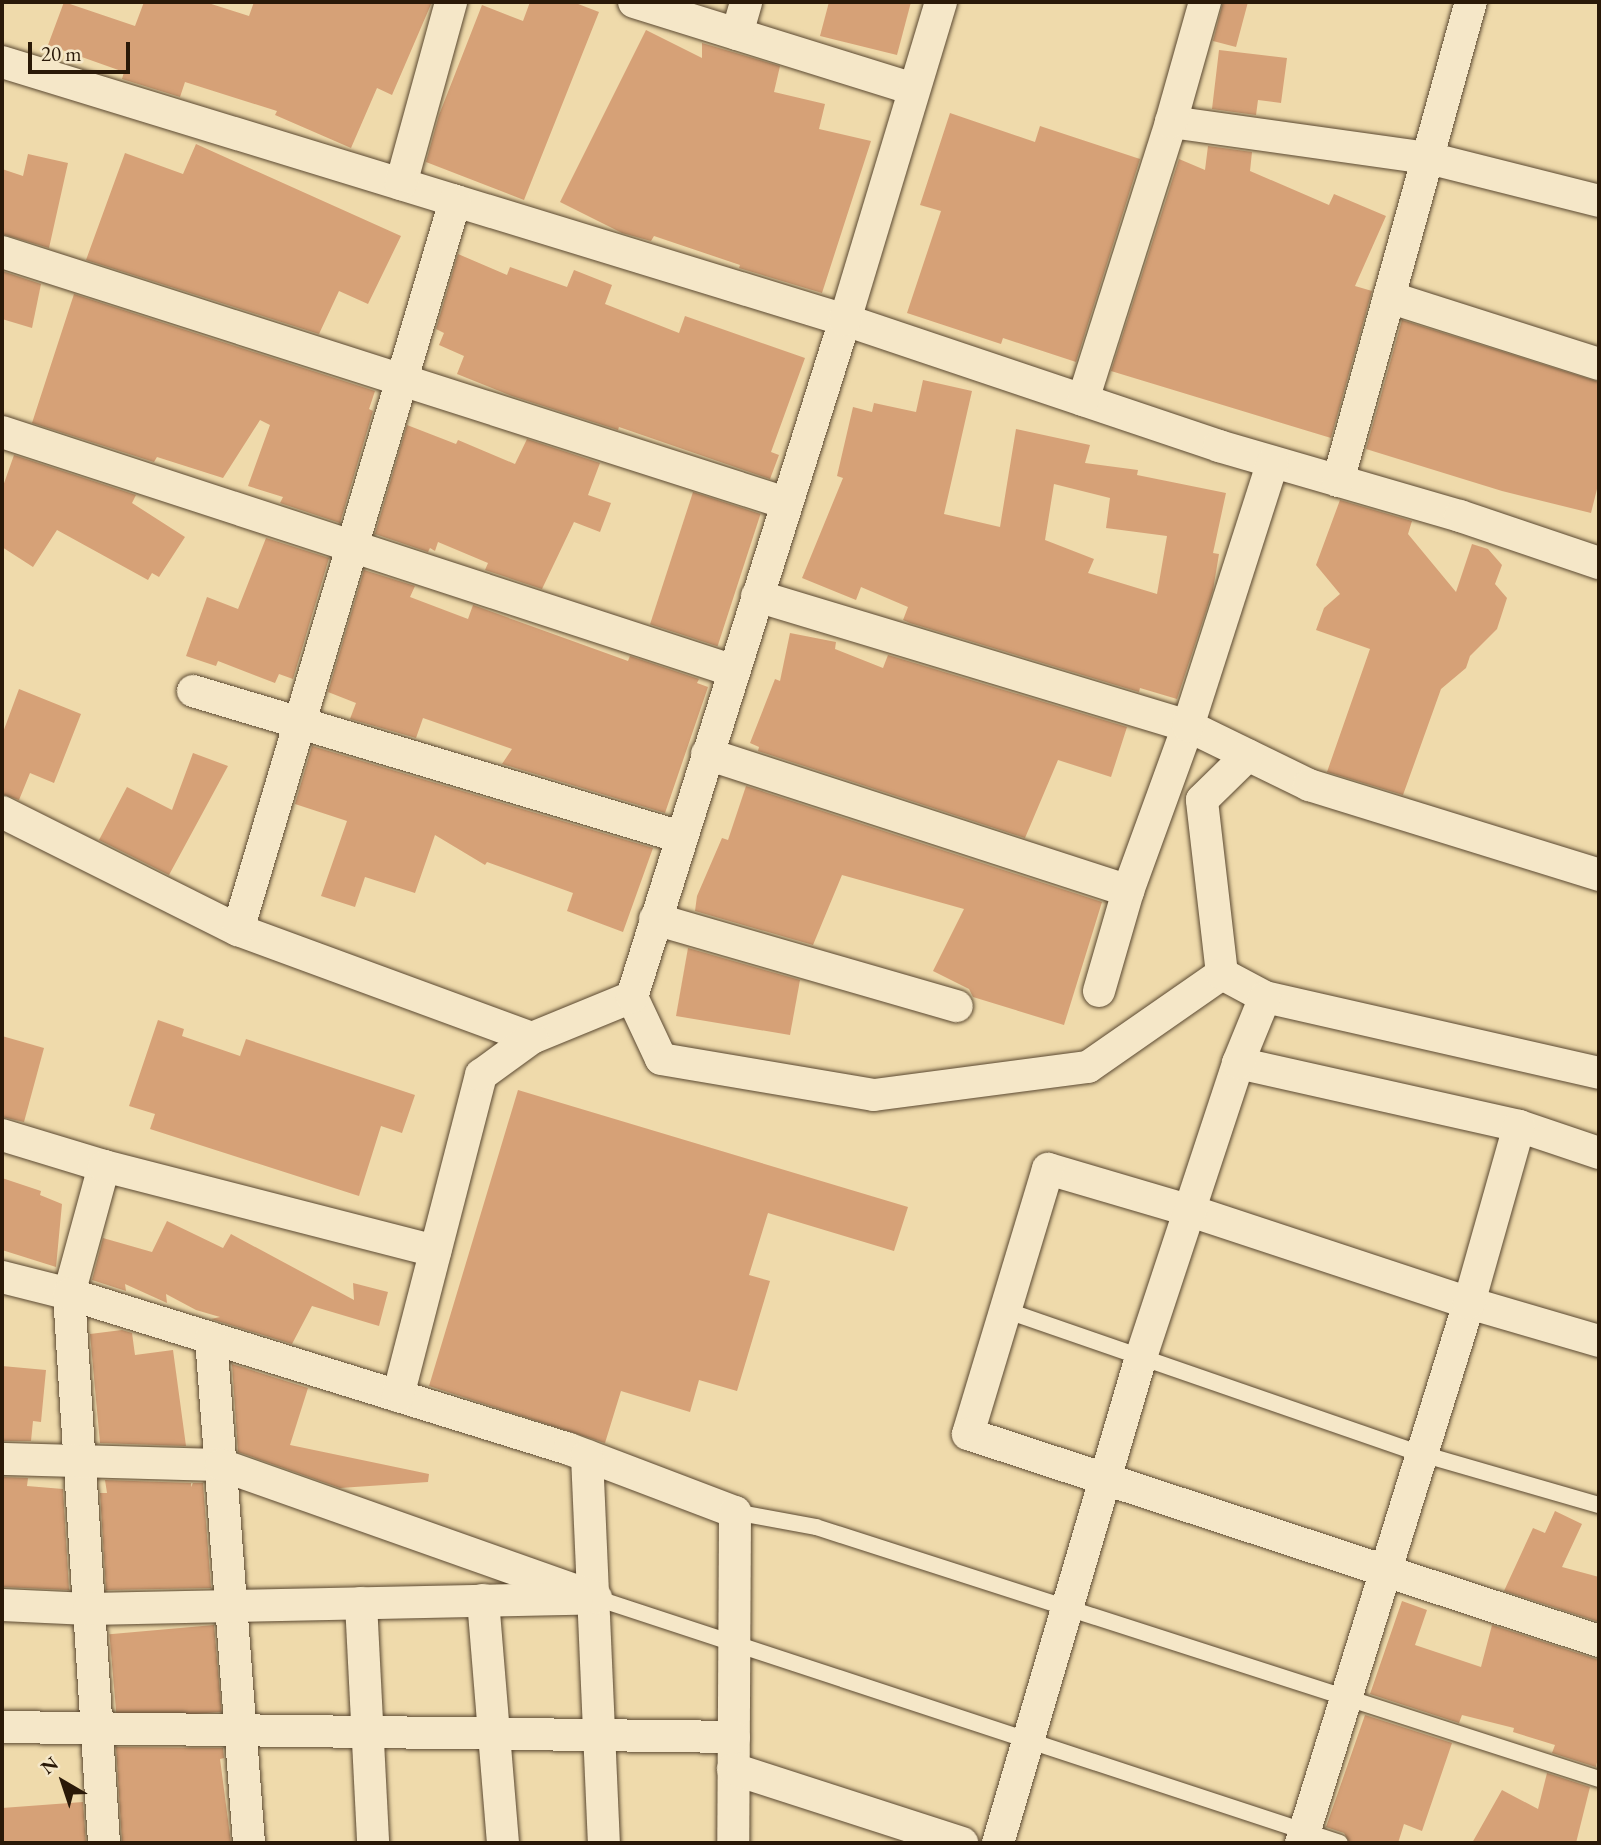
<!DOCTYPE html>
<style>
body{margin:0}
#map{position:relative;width:1601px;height:1845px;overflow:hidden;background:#efdaab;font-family:"EB Garamond",serif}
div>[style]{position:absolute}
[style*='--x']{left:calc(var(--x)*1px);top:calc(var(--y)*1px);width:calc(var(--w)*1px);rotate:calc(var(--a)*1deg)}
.building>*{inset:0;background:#d6a177;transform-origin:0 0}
.roads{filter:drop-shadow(0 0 2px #5b4931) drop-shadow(0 0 2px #5b4931)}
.service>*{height:16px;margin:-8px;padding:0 8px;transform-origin:8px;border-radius:8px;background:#f5e7c8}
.minor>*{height:32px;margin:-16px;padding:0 16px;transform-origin:16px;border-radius:16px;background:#f5e7c8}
span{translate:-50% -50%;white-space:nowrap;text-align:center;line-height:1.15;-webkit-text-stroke:6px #f5e7c8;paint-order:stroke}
.frame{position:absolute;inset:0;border:4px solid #2a1908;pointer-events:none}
.north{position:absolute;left:28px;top:1747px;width:70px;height:70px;-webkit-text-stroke:5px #f5e7c8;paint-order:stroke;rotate:321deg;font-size:19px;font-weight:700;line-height:28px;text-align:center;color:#2a1908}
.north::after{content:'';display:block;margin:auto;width:24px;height:32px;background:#2a1908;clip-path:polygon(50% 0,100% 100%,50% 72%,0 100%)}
.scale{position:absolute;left:28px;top:42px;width:102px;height:32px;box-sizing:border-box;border:4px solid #2a1908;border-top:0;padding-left:9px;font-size:21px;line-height:24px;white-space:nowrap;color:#2a1908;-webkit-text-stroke:5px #f5e7c8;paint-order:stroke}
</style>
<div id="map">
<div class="building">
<i style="clip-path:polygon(64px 2px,135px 26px,144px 2px,205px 2px,249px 16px,254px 2px,432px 2px,392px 95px,377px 88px,351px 148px,275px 115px,277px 111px,185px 82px,180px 97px,122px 79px,124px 72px,48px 45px)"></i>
<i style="clip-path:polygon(530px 2px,573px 2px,599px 12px,524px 200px,426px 162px,439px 115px,482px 5px,523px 21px)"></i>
<i style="clip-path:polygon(829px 2px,911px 2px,897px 55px,820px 36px)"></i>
<i style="clip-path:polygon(1223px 2px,1248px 2px,1236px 47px,1213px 41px)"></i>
<i style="clip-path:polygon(646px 30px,702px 58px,702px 43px,780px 66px,774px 92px,825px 104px,819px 129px,871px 141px,822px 293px,739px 268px,740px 265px,654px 236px,651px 241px,622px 233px,560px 202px)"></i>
<i style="clip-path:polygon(1219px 50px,1287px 58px,1281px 103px,1258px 100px,1256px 115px,1212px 109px)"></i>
<i style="clip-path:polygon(950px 113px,1035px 142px,1040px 126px,1140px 159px,1076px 362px,1003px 338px,1001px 344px,907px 313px,941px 211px,920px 205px)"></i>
<i style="clip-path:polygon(196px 144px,401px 236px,368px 304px,339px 291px,319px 334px,86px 260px,125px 153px,183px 174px)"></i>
<i style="clip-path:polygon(1208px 146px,1252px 152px,1250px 171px,1329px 205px,1334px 194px,1386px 216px,1355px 286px,1372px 291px,1331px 438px,1111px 371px,1179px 159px,1205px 170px)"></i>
<i style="clip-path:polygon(28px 154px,68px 163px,49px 248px,2px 234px,2px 169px,23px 176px)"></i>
<i style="clip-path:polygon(458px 254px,507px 275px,510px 267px,567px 287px,574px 270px,612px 285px,605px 304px,679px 333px,685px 316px,805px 358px,771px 452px,779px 455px,770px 479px,619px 427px,618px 430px,512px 396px,457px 374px,464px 356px,439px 345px,444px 333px,436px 329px)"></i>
<i style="clip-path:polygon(2px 271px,41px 284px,32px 328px,2px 319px)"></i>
<i style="clip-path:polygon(74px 294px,375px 391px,369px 409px,373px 411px,340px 523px,280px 503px,283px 497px,248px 486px,270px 425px,260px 420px,223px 478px,157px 457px,154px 462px,32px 423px)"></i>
<i style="clip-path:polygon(1402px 320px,1599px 382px,1599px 481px,1591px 513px,1502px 491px,1366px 449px)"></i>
<i style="clip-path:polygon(evenodd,923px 380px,972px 391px,944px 514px,1000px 527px,1016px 429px,1090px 445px,1085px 463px,1138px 470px,1137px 475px,1226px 493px,1213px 553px,1219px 554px,1213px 590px,1177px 699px,1140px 688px,1139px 692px,910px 623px,903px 620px,908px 607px,861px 587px,856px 600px,802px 578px,843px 478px,837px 476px,853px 407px,872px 412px,874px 403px,916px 412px,923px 380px,1054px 484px,1110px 498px,1106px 528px,1167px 536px,1157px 594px,1088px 573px,1094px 559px,1045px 540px,1054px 484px)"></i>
<i style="clip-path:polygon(407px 425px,456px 444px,458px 440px,515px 464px,527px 439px,600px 463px,588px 495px,611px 503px,600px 532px,574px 522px,542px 589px,485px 570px,488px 563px,438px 542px,435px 551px,430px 548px,428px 552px,375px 534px)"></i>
<i style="clip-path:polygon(14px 455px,136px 495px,132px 503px,185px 537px,159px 577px,152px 573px,148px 580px,57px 530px,33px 567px,2px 547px,2px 489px)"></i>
<i style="left:693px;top:492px;width:71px;height:139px;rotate:18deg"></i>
<i style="clip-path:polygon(1340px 500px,1412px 521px,1408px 534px,1456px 592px,1472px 544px,1488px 549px,1502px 565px,1495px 584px,1507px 598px,1497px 629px,1470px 656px,1466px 668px,1441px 689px,1403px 795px,1327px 772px,1370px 649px,1316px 630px,1324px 608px,1340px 594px,1316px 565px)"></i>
<i style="clip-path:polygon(266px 538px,329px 558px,293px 679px,279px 674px,275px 683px,218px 661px,216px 666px,186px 656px,207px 597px,238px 609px)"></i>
<i style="clip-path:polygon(364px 570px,415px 586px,410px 597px,468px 619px,473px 605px,628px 661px,630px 656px,699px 679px,697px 683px,708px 687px,665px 813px,502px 764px,512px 749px,423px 718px,416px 738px,350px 719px,356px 703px,328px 692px)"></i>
<i style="clip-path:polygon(790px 633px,836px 642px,835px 649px,883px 668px,888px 655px,1127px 727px,1111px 777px,1058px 760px,1025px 838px,758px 751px,759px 747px,750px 743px,775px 679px,780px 681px)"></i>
<i style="clip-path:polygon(19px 689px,81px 714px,54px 783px,30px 773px,19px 800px,2px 794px,2px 735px)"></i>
<i style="clip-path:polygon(312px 746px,653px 848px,623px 932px,567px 911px,573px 893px,487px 862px,485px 865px,435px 835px,415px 893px,365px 877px,355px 907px,321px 896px,347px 821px,295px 804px)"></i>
<i style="clip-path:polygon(193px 753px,228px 766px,169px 875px,99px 840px,127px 787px,172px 810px)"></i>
<i style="clip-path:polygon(746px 786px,1102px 902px,1064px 1025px,973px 997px,969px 989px,933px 971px,964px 909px,842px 875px,813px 945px,695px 911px,697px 896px,722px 838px,728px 840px)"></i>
<i style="clip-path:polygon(688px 948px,800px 980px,790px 1035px,676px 1016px)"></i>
<i style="clip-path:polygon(158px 1020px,184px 1029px,182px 1036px,240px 1056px,246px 1039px,415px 1095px,402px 1133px,381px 1126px,359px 1196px,150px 1129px,155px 1114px,129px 1106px)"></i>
<i style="clip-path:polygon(2px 1036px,44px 1048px,24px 1122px,2px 1117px)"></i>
<i style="clip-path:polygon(518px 1090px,908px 1207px,894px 1251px,768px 1213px,749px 1275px,770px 1281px,737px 1391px,699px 1380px,690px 1412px,621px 1391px,605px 1443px,429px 1386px)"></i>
<i style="clip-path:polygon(2px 1178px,41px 1191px,40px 1195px,62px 1204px,56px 1267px,2px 1250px)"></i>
<i style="clip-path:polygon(167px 1221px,223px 1248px,231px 1234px,354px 1300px,353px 1283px,388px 1292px,379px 1326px,312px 1306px,292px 1344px,211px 1319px,220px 1317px,196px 1310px,166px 1294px,167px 1303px,125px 1284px,126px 1291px,92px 1280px,103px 1238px,152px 1252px)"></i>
<i style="clip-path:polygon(122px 1330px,132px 1333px,135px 1355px,173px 1350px,186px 1446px,100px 1443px,90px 1334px)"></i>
<i style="clip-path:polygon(232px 1364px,308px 1388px,290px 1445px,429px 1474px,428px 1482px,340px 1488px,238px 1452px)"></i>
<i style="clip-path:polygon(2px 1366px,46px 1370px,41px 1422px,33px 1421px,31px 1441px,2px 1441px)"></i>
<i style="clip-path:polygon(2px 1477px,28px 1478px,27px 1486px,63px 1489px,69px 1590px,2px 1587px)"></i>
<i style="clip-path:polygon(105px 1480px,191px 1483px,191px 1487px,193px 1483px,203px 1483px,211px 1588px,106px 1590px,100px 1493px,107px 1493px)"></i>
<i style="clip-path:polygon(1555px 1511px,1582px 1524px,1562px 1567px,1599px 1577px,1599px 1622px,1504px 1591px,1533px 1528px,1545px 1533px)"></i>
<i style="clip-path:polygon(1402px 1601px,1427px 1610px,1415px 1645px,1481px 1667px,1492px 1625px,1599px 1660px,1599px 1753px,1596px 1767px,1552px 1753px,1555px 1745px,1513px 1732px,1514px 1728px,1462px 1715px,1459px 1723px,1370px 1694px)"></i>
<i style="left:214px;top:1625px;width:87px;height:105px;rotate:85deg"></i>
<i style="clip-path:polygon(1365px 1715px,1452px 1743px,1422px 1831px,1404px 1824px,1398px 1843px,1350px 1843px,1344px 1833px,1326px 1827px)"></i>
<i style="clip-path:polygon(116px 1747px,223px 1748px,224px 1758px,220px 1759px,231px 1843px,122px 1843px)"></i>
<i style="clip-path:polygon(1547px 1773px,1590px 1787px,1576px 1843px,1472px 1843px,1502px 1790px,1538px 1809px)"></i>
<i style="clip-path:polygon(83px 1802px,86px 1843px,2px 1843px,2px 1808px)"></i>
</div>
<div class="roads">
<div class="service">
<i style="--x:1005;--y:1310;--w:441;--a:19.1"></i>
<i style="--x:1422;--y:1454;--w:184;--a:16.1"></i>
<i style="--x:735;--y:1512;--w:82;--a:10.5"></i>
<i style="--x:816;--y:1527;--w:823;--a:17.84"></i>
<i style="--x:596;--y:1598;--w:783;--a:18.23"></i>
</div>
<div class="minor">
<i style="--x:634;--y:2;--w:293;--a:17.3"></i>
<i style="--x:737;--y:34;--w:33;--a:-74"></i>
<i style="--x:2;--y:62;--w:882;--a:17.02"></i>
<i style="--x:845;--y:320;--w:395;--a:18.6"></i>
<i style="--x:1219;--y:446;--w:251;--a:16.2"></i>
<i style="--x:1460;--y:516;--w:147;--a:18.7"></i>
<i style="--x:1171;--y:122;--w:260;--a:8"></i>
<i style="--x:1428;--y:158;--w:176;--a:14.1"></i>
<i style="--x:401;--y:184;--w:189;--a:-74.6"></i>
<i style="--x:2;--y:252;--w:823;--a:17.75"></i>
<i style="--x:1389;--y:297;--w:220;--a:17.7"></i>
<i style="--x:1083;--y:400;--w:292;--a:-72.4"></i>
<i style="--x:1171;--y:122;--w:125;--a:-74.2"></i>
<i style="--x:2;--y:432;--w:770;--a:18.08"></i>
<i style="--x:1338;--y:481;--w:497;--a:-74.5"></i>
<i style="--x:757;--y:596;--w:450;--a:16.8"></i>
<i style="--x:1188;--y:726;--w:135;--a:26"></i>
<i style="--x:1309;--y:785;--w:304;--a:17.2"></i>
<i style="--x:193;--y:691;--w:509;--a:16.66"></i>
<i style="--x:707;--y:754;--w:443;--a:18"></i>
<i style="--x:2;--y:812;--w:264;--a:26.6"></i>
<i style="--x:238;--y:930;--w:313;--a:20.2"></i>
<i style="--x:532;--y:1038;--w:108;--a:-22.3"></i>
<i style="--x:632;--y:997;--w:68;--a:64.9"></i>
<i style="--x:661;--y:1059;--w:216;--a:9.6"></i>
<i style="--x:874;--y:1095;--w:216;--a:-7.5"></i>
<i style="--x:1088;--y:1067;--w:163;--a:-34.8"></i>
<i style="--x:1222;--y:974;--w:175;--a:-96.6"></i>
<i style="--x:1202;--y:800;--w:64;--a:-44.4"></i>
<i style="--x:655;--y:919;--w:314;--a:16.1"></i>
<i style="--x:238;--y:930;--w:761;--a:-73.42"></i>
<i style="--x:1222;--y:974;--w:49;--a:28.1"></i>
<i style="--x:1265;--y:997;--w:343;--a:12.8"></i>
<i style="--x:1099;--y:991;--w:104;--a:-73.8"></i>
<i style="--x:1128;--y:891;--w:176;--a:-70"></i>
<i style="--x:1188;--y:726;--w:277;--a:-72.2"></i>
<i style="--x:632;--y:997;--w:710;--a:-72.54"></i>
<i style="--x:845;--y:320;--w:332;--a:-73.2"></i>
<i style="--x:1238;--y:1063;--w:288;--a:12.6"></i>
<i style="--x:1519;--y:1126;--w:84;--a:18.6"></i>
<i style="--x:2;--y:1135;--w:107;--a:16.9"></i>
<i style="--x:104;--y:1166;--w:133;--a:105.3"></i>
<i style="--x:69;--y:1294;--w:550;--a:86.35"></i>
<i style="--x:104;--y:1166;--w:342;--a:14.4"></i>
<i style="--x:2;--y:1277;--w:69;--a:14.2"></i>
<i style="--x:69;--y:1294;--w:523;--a:17.22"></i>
<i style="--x:569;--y:1449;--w:178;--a:20.8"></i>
<i style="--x:735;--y:1512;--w:331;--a:90.3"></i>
<i style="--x:211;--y:1338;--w:506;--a:85.7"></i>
<i style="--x:1599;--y:1341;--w:135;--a:-163.7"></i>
<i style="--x:1469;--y:1303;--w:293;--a:-161.7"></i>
<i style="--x:1191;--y:1211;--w:149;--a:-163.6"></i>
<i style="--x:1048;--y:1169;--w:277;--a:106.8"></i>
<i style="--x:968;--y:1434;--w:664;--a:18.16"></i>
<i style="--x:398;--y:1396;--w:332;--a:-75.5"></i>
<i style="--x:481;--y:1075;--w:63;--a:-36"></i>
<i style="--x:587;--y:1456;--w:387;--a:87.5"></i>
<i style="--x:2;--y:1459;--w:219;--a:1.6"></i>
<i style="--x:221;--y:1465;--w:398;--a:19.5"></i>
<i style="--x:483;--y:1600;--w:244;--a:85.3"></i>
<i style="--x:361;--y:1603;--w:240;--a:87.1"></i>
<i style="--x:2;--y:1605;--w:87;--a:2.6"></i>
<i style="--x:89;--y:1609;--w:488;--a:-1.2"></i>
<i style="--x:2;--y:1727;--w:732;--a:0.78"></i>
<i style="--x:733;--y:1769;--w:241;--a:17.9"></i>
<i style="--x:998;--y:1843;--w:507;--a:-73.6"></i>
<i style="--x:1141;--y:1357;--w:310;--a:-71.7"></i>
<i style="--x:1238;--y:1063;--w:71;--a:-67.8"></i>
<i style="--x:1301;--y:1843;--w:566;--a:-72.72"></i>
<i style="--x:1469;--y:1303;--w:184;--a:-74.2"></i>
</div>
</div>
<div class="frame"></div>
<div class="north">N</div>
<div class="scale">20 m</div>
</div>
